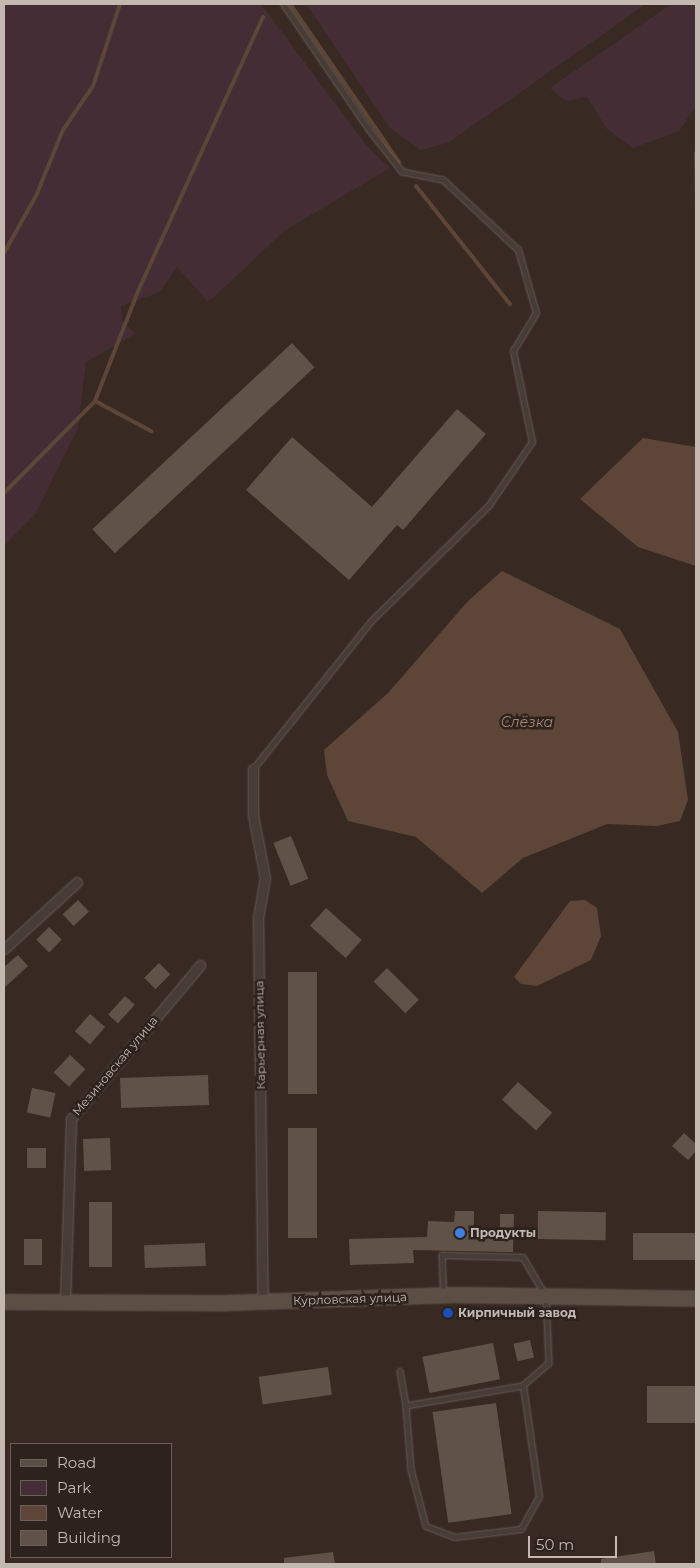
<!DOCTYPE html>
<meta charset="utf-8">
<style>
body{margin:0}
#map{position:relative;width:700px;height:1568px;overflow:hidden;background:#382a23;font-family:Montserrat,sans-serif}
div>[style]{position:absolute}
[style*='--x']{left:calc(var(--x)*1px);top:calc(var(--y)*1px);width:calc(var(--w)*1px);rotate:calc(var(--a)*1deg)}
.green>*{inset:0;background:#442d34}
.water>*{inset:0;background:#5d4537}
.stream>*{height:4px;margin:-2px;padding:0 2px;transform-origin:2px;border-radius:2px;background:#5d4537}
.building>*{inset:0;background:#615249;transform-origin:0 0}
.roads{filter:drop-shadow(0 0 1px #665b54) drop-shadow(0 0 1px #665b54)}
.lane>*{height:4.5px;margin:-2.25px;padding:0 2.25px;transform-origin:2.25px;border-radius:2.25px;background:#483d36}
.street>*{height:9px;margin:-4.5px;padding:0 4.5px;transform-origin:4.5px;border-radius:4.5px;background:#483d36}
.secondary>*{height:14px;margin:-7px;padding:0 7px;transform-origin:7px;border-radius:7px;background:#5b4e44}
.dots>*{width:14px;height:14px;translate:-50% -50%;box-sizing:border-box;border:2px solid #2d221c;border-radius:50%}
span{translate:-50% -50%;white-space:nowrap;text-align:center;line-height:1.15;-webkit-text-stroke:5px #2d221c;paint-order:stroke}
.street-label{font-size:12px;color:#c4b9b1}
.poi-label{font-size:12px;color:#c4b9b1;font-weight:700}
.left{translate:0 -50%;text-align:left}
.water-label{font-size:14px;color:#a68573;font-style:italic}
.frame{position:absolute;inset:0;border:5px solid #c4b9b1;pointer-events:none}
.legend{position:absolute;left:10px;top:1443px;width:162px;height:115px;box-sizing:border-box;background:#2d221c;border:1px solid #695e58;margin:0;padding:6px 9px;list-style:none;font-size:15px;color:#c4b9b1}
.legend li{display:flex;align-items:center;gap:10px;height:25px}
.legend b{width:25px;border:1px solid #695e58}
.scale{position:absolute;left:528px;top:1536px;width:89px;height:22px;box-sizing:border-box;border:2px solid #c4b9b1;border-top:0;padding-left:6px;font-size:15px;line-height:18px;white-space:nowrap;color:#c4b9b1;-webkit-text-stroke:4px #2d221c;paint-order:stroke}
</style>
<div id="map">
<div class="green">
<i style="clip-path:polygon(4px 4px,261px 4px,366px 145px,390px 168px,284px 231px,213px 298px,207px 301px,177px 267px,160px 292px,121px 306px,122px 321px,135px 334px,86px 362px,78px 428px,36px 513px,4px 546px)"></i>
<i style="clip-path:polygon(306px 4px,646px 4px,448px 143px,420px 150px,390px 128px)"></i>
<i style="clip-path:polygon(671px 4px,696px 4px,696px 106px,679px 131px,633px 148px,607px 129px,587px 97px,566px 101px,550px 88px)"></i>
</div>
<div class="water">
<i style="clip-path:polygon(696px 151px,696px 258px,694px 152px)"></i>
<i style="clip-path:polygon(643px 438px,696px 447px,696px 566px,638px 547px,580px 499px)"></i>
<i style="clip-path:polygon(502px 571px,620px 629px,678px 732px,688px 800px,680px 821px,657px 826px,607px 824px,523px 858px,482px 893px,416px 837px,348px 821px,327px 775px,324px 750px,388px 693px,468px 601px)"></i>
<i style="clip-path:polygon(585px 900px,597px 908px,601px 936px,591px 960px,537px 986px,521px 984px,514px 977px,570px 901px)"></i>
</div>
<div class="stream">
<i style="--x:290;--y:4;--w:192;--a:55.4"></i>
<i style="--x:416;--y:186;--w:151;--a:51.5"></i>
<i style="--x:4;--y:253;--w:65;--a:-60.7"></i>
<i style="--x:36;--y:196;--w:71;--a:-67.8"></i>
<i style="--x:63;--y:130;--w:53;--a:-55.7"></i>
<i style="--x:93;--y:86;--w:86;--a:-71.8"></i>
<i style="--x:95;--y:401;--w:64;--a:28.2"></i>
<i style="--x:4;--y:493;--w:129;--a:-45.3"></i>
<i style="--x:95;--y:401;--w:120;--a:-68.6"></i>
<i style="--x:139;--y:289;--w:299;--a:-65.5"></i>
</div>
<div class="building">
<i style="left:292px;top:343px;width:33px;height:273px;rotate:47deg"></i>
<i style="clip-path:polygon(457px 409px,486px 434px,403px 530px,397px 525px,349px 580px,246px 490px,292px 437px,372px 507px)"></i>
<i style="left:291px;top:836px;width:46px;height:19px;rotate:68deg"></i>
<i style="left:78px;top:900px;width:16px;height:21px;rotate:47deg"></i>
<i style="left:326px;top:908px;width:48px;height:24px;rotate:42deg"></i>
<i style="left:49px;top:927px;width:18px;height:18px;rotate:45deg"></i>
<i style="clip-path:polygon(18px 955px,28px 966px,4px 988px,4px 967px)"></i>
<i style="left:159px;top:963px;width:16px;height:21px;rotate:45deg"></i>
<i style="left:387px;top:968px;width:45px;height:19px;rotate:45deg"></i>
<i style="left:288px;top:972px;width:29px;height:122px"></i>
<i style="left:125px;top:996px;width:13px;height:25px;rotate:42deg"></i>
<i style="left:90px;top:1014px;width:20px;height:23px;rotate:41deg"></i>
<i style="left:70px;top:1055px;width:21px;height:24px;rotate:43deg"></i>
<i style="left:208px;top:1075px;width:30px;height:88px;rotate:88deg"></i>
<i style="left:518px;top:1082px;width:46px;height:24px;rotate:42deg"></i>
<i style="left:32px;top:1088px;width:24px;height:25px;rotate:12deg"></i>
<i style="left:288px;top:1128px;width:29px;height:110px"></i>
<i style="clip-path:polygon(684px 1133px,696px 1144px,696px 1151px,688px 1160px,672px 1146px)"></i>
<i style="left:110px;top:1138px;width:32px;height:27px;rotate:88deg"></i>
<i style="left:27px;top:1148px;width:19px;height:20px"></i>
<i style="left:89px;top:1202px;width:23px;height:65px"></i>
<i style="clip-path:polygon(455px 1211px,474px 1211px,474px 1230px,500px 1231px,500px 1214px,514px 1214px,513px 1252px,413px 1250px,414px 1263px,350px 1265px,349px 1239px,427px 1237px,428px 1221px,454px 1222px)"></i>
<i style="left:538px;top:1211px;width:68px;height:28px;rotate:1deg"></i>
<i style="left:696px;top:1233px;width:27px;height:63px;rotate:90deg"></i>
<i style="left:24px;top:1239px;width:18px;height:26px"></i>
<i style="left:205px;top:1243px;width:23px;height:61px;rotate:88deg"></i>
<i style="left:530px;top:1340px;width:18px;height:17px;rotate:77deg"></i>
<i style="left:493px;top:1343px;width:37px;height:72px;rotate:79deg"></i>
<i style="left:328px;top:1367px;width:28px;height:70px;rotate:82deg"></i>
<i style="left:696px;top:1386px;width:37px;height:49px;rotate:90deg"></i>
<i style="left:496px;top:1403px;width:112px;height:64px;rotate:82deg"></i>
<i style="clip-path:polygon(654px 1551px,656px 1564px,601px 1564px,601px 1559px)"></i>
<i style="clip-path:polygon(333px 1552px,335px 1564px,284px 1564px,284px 1558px)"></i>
</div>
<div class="roads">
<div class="lane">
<i style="--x:253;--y:769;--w:189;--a:-51.4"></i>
<i style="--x:371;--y:621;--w:165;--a:-44.5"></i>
<i style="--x:489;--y:505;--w:76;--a:-55.7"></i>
<i style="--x:532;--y:442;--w:93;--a:-101.8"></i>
<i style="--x:513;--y:351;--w:44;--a:-58.8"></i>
<i style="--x:536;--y:313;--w:66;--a:-105.9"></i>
<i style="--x:518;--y:250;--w:103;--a:-137"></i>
<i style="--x:443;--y:180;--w:42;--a:-169"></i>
<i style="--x:402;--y:172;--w:53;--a:-128.2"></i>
<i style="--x:369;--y:130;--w:153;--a:-124.3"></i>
<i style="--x:443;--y:1293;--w:38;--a:-92"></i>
<i style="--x:442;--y:1255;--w:81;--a:1.4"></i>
<i style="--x:523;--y:1257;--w:45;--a:59.5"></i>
<i style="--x:546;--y:1296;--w:67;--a:87.4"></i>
<i style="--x:549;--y:1363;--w:35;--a:139"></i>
<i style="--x:523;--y:1386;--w:119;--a:170.3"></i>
<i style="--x:406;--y:1406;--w:63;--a:85.5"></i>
<i style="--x:411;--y:1469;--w:59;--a:75.3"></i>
<i style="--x:426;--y:1526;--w:30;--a:21"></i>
<i style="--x:454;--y:1537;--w:67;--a:-6.8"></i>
<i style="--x:521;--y:1529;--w:37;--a:-61"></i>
<i style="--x:539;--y:1497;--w:112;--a:-98.2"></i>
<i style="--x:400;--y:1371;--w:36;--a:80"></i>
</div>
<div class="street">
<i style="--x:253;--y:769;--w:46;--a:90"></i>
<i style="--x:253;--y:815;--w:64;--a:79.2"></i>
<i style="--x:265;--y:878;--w:39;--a:100"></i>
<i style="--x:258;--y:916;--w:386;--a:89.3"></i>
<i style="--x:4;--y:949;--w:99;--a:-42.5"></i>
<i style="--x:65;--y:1301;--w:182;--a:-88.1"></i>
<i style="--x:71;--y:1119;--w:201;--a:-50"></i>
</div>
<div class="secondary">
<i style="--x:4;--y:1302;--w:224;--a:0.3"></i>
<i style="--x:228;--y:1303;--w:226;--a:-2"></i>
<i style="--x:454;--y:1295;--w:242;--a:0.9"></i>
</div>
</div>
<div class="dots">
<i style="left:460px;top:1233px;background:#3f7fe0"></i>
<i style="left:448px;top:1313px;background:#1a4fb4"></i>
</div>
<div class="street-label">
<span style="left:260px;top:1035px;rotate:-91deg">Карьерная улица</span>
<span style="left:115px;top:1066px;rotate:-50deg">Мезиновская улица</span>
<span style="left:350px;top:1299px;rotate:-2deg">Курловская улица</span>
</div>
<div class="poi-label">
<span class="left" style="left:470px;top:1233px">Продукты</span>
<span class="left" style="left:458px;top:1313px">Кирпичный завод</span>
</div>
<div class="water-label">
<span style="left:527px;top:722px">Слёзка</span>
</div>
<div class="frame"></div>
<ul class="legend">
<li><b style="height:6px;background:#5b4e44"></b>Road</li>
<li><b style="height:14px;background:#442d34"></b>Park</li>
<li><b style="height:14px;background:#5d4537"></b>Water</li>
<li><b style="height:14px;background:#615249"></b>Building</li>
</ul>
<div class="scale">50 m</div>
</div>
